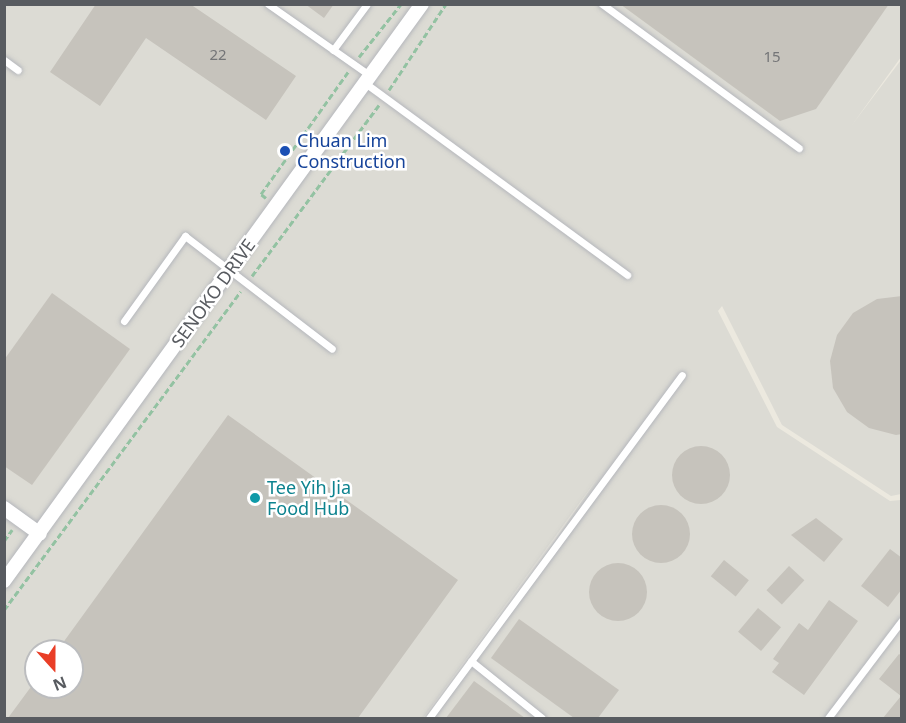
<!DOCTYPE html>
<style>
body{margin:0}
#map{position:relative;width:906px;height:723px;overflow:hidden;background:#ece9df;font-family:"Noto Sans",sans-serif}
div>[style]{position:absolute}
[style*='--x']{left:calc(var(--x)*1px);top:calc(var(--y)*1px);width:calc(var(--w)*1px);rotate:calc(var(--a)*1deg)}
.industrial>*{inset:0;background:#dcdbd4}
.building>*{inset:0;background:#c6c3bc;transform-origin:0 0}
.round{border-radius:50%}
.path>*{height:3px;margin-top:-1.5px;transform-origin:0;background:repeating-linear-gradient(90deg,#93c2a2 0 6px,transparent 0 9px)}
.roads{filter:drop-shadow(0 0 2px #b5b7bc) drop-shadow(0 0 2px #b5b7bc)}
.service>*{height:7px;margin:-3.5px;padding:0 3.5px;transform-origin:3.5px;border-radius:3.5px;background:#fff}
.minor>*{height:14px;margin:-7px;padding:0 7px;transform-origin:7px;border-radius:7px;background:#fff}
.dots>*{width:16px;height:16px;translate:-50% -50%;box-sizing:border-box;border:3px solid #fff;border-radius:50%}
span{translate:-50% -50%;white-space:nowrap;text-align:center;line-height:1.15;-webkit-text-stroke:5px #fff;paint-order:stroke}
.number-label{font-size:15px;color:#747577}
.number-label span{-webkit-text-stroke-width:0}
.transit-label{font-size:18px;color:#164399}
.left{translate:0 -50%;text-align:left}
.street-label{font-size:18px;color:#585b60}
.culture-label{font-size:18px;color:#0d838f}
.frame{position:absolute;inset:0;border:6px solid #585b60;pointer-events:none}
.north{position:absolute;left:24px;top:639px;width:60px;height:60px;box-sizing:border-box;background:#fff;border:2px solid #bcbdbf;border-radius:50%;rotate:159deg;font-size:16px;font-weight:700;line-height:24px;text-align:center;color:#585b60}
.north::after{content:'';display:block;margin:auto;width:21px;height:27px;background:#e93e27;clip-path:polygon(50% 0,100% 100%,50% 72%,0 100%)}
</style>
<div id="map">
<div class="industrial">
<i style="clip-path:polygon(evenodd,4px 5px,901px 5px,901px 57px,852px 125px,901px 60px,901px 494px,891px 496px,782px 425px,722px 306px,718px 311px,777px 427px,890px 501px,901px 500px,901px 718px,433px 718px,597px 479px,423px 718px,5px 718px,4px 5px,36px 651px,72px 651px,72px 687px,36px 687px,36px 651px)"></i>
</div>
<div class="building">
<i style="clip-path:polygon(96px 4px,190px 4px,296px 76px,266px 120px,146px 38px,100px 106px,50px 72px)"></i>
<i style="clip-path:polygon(305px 4px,334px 4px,324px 18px)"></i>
<i style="clip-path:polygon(620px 4px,889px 4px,816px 109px,780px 121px)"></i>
<i style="clip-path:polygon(52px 293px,130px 349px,32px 485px,4px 466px,4px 360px)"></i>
<i style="clip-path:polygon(902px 296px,902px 434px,896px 435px,869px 428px,847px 412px,833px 388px,830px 361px,837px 335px,853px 313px,877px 299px)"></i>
<i style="clip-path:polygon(228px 415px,458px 580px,358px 718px,8px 718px,36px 680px,36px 687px,72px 687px,72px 651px,57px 651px)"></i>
<i class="round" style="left:672px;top:446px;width:58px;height:58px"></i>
<i class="round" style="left:632px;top:505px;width:58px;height:58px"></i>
<i style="clip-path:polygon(816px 518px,843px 539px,824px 562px,791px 535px)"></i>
<i style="clip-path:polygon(890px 549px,902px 558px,902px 589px,888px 607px,861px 586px)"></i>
<i style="left:724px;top:560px;width:32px;height:21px;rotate:39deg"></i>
<i class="round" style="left:589px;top:563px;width:58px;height:58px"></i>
<i style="left:789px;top:566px;width:21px;height:33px;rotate:43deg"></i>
<i style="clip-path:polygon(829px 600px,858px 621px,804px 695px,772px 672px,779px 663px,773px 659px,799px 623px,808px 630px)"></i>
<i style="left:758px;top:608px;width:30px;height:31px;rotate:40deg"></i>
<i style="clip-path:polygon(519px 619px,619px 690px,598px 718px,574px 718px,491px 658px)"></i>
<i style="clip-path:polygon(899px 654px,902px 656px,902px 718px,883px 718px,901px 696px,879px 679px)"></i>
<i style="clip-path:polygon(474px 681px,525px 718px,446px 718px)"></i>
</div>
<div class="path">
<i style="--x:359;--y:57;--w:68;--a:-51.6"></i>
<i style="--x:389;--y:90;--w:103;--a:-56.5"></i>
<i style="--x:266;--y:198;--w:6;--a:-141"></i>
<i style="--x:261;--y:194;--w:150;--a:-54.5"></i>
<i style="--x:252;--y:276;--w:213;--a:-53.4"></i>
<i style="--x:4;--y:541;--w:14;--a:-54"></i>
<i style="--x:4;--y:610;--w:397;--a:-53.4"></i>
</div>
<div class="roads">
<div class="service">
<i style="--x:268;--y:4;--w:126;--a:35"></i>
<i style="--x:602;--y:4;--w:244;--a:36.2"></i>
<i style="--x:333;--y:50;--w:57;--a:-53.5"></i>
<i style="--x:4;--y:60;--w:17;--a:36"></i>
<i style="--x:365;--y:83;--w:325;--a:36.2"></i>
<i style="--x:124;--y:321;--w:105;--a:-54.3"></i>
<i style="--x:185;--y:236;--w:185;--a:37.5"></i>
<i style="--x:471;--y:661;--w:91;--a:38.8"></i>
<i style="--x:429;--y:718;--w:426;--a:-53.6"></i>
<i style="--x:828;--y:718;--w:123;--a:-52.9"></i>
</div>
<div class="minor">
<i style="--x:4;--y:508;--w:44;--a:35.8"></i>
<i style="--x:4;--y:581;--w:712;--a:-54.08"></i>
</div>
</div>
<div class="dots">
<i style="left:285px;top:151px;background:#1a4fb4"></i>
<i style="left:255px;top:498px;background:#0f9aa8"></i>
</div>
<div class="number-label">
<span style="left:218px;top:55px">22</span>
<span style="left:772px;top:57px">15</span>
</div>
<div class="transit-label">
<span class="left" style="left:297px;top:151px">Chuan Lim<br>Construction</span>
</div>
<div class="street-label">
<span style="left:213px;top:293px;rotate:-54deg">SENOKO DRIVE</span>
</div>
<div class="culture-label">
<span class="left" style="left:267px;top:498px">Tee Yih Jia<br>Food Hub</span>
</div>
<div class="frame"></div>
<div class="north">N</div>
</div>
